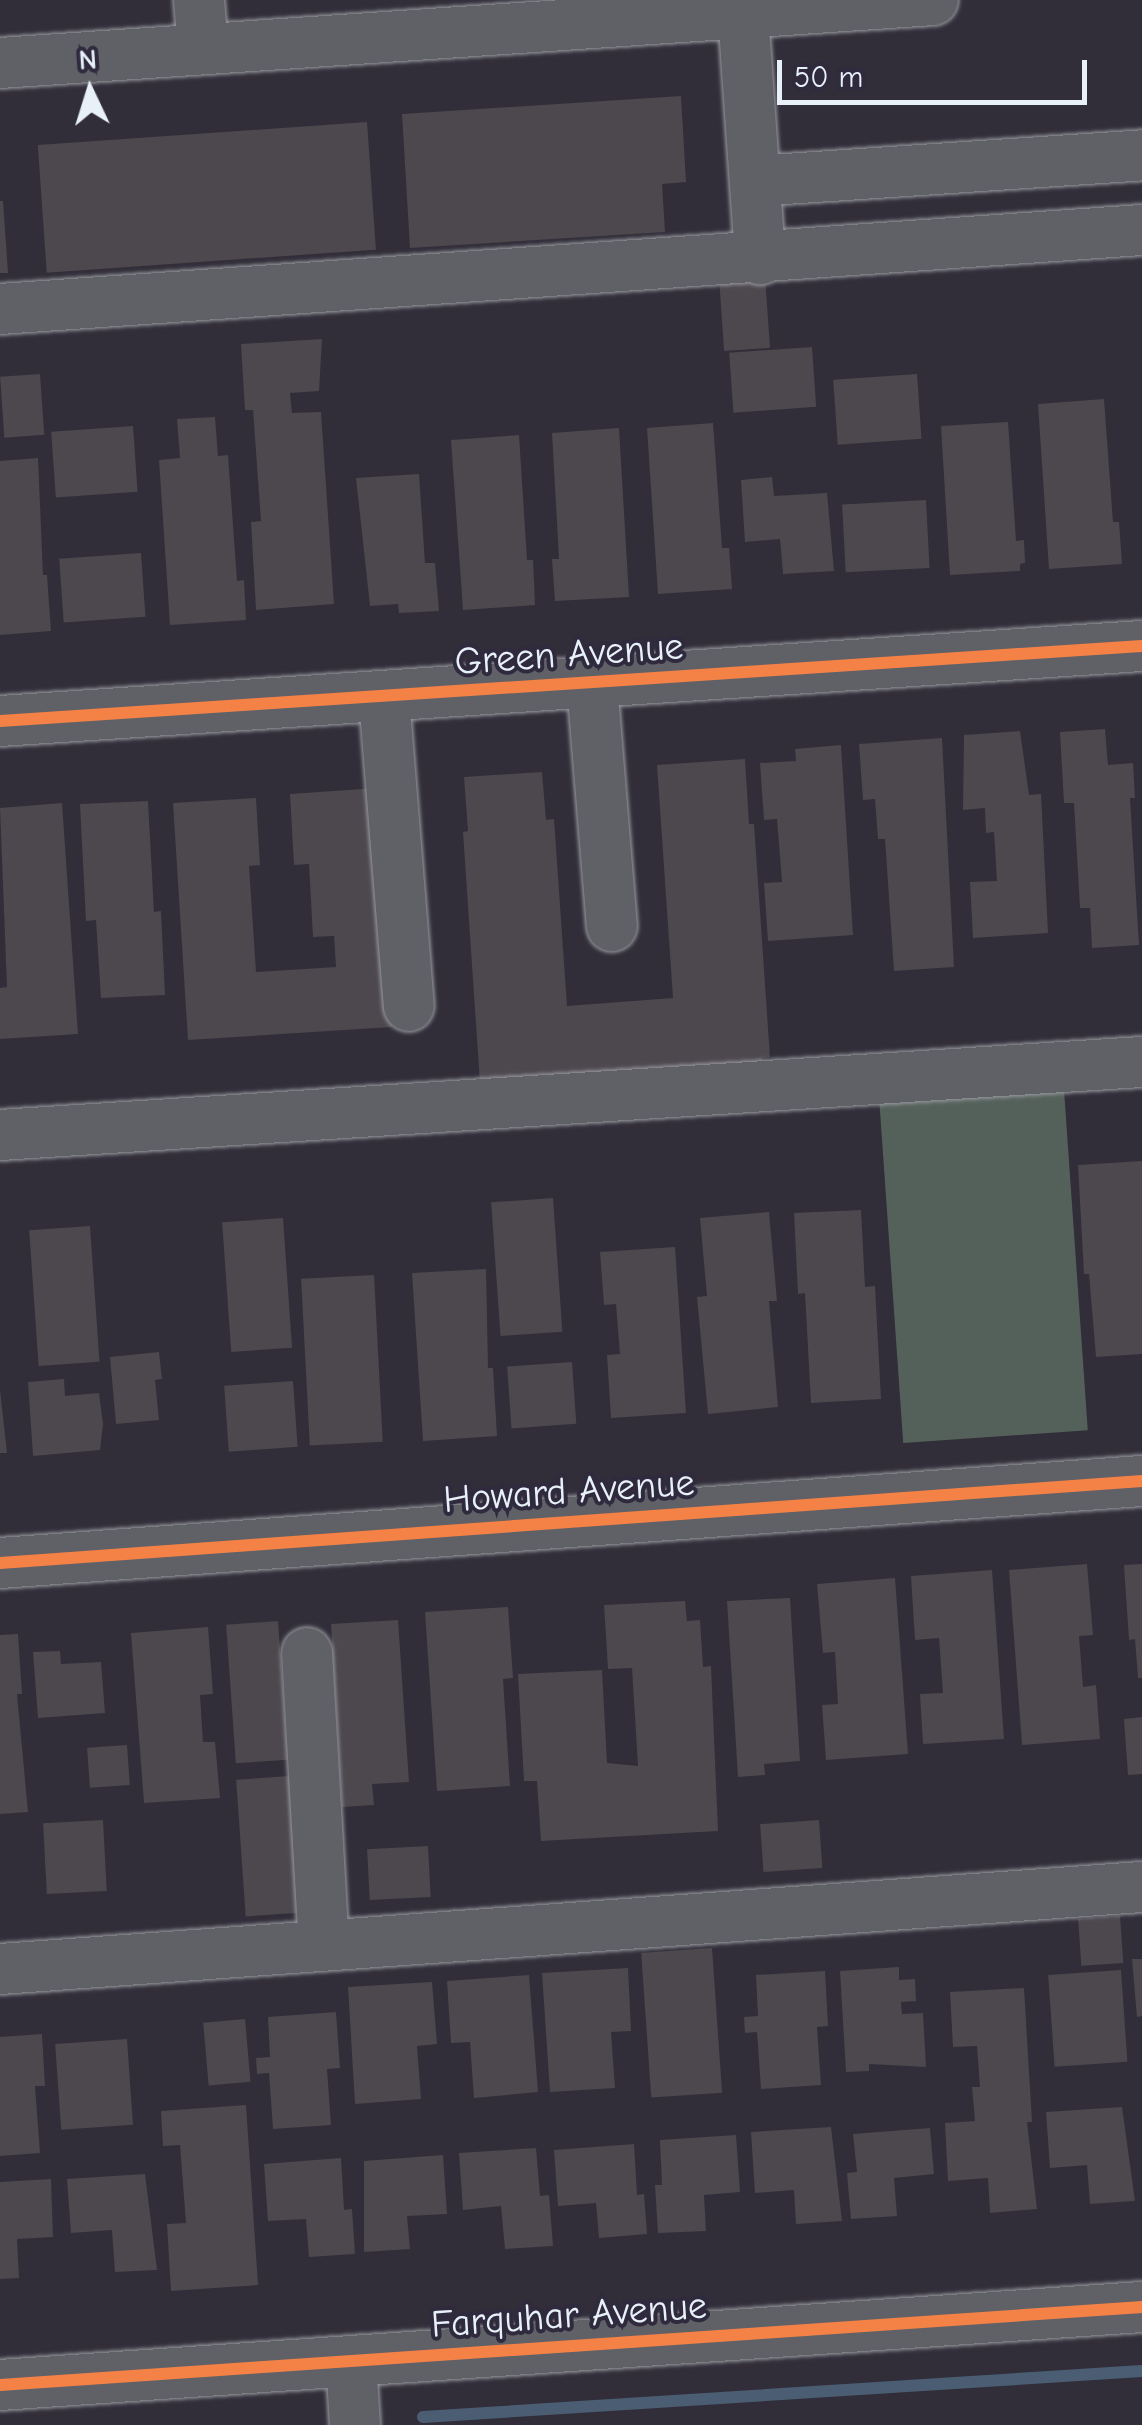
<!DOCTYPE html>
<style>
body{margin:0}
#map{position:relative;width:1142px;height:2425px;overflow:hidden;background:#312e39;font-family:"Comic Neue",sans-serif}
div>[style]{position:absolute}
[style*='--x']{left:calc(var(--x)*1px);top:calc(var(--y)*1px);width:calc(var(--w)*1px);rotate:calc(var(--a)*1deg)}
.green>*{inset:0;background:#54615a;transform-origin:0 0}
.stream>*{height:12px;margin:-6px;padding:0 6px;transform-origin:6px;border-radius:6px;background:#4a5d72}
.building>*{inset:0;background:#4d474e;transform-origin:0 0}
.roads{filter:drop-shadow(0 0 2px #98999f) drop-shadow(0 0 2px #98999f)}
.minor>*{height:50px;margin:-25px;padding:0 25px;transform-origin:25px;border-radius:25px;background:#606067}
.cycleway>*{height:12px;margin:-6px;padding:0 6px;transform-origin:6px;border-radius:6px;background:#f48246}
span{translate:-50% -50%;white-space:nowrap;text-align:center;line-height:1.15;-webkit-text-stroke:8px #2f2a3d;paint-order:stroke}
.street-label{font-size:38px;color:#e8f1f8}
.north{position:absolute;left:40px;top:40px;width:100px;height:100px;-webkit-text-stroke:8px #2f2a3d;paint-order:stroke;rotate:356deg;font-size:28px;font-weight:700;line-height:40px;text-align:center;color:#e8f1f8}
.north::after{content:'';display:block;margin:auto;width:35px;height:45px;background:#e8f1f8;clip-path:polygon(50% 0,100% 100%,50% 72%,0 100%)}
.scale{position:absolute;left:777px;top:60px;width:310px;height:45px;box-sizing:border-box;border:5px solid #e8f1f8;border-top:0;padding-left:12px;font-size:30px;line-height:35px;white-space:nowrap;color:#e8f1f8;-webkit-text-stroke:8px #2f2a3d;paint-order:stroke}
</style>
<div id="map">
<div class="green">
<i style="left:1064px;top:1090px;width:341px;height:185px;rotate:86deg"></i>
</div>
<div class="stream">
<i style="--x:423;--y:2417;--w:720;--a:-3.66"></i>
</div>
<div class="building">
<i style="clip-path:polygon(681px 96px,686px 182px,662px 184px,665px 232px,410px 248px,402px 114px)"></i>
<i style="left:367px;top:122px;width:128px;height:330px;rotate:86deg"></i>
<i style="clip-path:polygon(0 201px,3px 201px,8px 273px,0 273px)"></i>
<i style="left:765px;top:276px;width:72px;height:46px;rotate:86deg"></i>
<i style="clip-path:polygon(322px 339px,319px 391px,290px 393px,292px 413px,321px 412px,334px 604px,256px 610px,251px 522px,261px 521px,253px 410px,245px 410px,241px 344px)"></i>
<i style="left:812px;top:347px;width:60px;height:83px;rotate:86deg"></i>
<i style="left:40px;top:374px;width:61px;height:40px;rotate:86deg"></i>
<i style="left:917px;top:374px;width:65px;height:84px;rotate:86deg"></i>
<i style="clip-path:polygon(1104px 399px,1113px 522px,1119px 522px,1122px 564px,1049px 569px,1038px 404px)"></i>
<i style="clip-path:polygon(215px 417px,218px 456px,228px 455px,237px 581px,244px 580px,246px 620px,170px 625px,159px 460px,180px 458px,177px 419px)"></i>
<i style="clip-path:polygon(1008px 422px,1016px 541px,1024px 540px,1025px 563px,1020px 564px,1020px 571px,950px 575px,941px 426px)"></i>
<i style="clip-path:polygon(713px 423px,722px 548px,729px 548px,732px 589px,658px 594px,647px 428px)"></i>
<i style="left:133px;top:426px;width:66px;height:82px;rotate:86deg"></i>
<i style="clip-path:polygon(619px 428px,629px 597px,555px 601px,552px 559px,559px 559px,552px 433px)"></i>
<i style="clip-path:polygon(519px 435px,527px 560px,533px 560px,535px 605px,463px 610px,451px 440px)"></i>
<i style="clip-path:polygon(38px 458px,43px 575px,47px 575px,51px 631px,0 635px,0 461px)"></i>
<i style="clip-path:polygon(419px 474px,425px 563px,435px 563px,439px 611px,399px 613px,398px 604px,370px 606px,356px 478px)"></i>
<i style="clip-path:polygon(772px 477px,774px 496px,827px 493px,834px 571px,783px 574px,780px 539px,745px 542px,741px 480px)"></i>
<i style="left:926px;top:500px;width:68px;height:84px;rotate:87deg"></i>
<i style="left:141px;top:553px;width:64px;height:82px;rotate:86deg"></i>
<i style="clip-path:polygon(1105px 729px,1108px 765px,1133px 763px,1135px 798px,1130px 798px,1139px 945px,1092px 948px,1090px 908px,1080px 908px,1074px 803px,1064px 803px,1060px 732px)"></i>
<i style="clip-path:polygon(1020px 731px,1029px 795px,1041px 794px,1048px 933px,973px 938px,970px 882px,997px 881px,994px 832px,986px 833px,985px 808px,963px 810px,964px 735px)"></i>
<i style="clip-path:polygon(942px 738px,954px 967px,894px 971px,885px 839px,878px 839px,875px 799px,863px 800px,859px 744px)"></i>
<i style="clip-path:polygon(841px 745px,853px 935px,768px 941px,764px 883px,782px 882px,777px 819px,764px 820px,760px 763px,796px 761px,795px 749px)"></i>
<i style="clip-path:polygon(745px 759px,749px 824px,754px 824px,770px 1057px,762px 1058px,762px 1063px,480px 1083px,463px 832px,468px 831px,464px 777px,542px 772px,546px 820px,554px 819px,567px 1006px,673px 998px,657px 765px)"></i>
<i style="clip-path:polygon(377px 788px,392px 1027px,188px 1040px,173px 803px,256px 798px,260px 865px,249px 866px,256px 972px,336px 967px,334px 936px,313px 937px,309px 864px,294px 865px,290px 794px)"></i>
<i style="clip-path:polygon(148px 801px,154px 912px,161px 911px,165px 995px,101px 998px,96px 920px,86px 921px,80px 804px)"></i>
<i style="clip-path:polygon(62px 803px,78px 1034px,0 1039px,0 988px,7px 987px,0 808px)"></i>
<i style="clip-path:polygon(1142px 1161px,1142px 1354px,1096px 1357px,1089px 1274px,1084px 1274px,1078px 1165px)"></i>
<i style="left:553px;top:1198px;width:134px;height:62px;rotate:86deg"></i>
<i style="clip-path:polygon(861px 1210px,865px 1287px,875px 1286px,881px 1399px,811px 1403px,805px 1293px,798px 1294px,794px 1213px)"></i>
<i style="clip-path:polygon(769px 1212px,777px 1301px,769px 1301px,778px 1407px,708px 1414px,697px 1297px,707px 1296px,700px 1218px)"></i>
<i style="left:283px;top:1218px;width:130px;height:61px;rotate:86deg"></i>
<i style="left:90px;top:1226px;width:136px;height:61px;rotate:86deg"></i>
<i style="clip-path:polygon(675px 1247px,686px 1413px,611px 1418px,607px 1355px,620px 1354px,616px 1304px,604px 1305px,600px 1252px)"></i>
<i style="clip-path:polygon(486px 1269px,488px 1368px,493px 1368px,497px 1436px,423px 1441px,412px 1273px)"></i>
<i style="left:374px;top:1275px;width:167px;height:73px;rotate:87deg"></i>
<i style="clip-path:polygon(159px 1352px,162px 1379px,155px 1380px,159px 1420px,116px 1424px,110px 1357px)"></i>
<i style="left:572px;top:1362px;width:62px;height:65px;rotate:86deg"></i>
<i style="clip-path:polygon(64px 1379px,65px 1396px,99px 1393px,103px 1424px,100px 1450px,33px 1456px,28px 1382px)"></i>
<i style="left:293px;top:1381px;width:66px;height:69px;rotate:86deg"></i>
<i style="clip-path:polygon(0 1390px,7px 1453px,0 1453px)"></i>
<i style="clip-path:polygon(1087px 1564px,1093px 1635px,1079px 1636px,1083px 1687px,1096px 1685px,1100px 1739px,1022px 1745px,1009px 1570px)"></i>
<i style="clip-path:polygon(1142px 1564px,1142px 1678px,1138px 1678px,1135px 1639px,1129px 1640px,1124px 1565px)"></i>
<i style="clip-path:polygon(992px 1570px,1004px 1739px,923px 1744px,920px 1694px,943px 1693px,939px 1638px,915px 1640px,911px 1576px)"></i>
<i style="clip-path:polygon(895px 1578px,908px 1754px,826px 1760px,822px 1705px,838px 1704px,835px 1652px,823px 1653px,817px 1584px)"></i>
<i style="clip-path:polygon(790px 1598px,800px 1761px,764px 1764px,765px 1775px,738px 1777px,727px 1601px)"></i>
<i style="clip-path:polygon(685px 1601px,687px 1621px,700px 1620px,703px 1667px,711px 1666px,718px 1831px,541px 1841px,537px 1781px,524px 1781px,518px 1674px,602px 1670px,607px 1763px,638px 1766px,632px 1668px,608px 1669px,604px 1605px)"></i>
<i style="clip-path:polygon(508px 1607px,513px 1678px,503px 1679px,510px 1786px,437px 1791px,425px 1612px)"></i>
<i style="clip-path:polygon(398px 1620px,409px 1782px,372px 1784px,374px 1805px,342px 1807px,331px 1624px)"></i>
<i style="left:278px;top:1621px;width:139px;height:52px;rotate:86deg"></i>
<i style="clip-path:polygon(208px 1627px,213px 1694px,200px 1695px,203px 1742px,215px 1742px,220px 1798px,144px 1803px,131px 1633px)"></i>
<i style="clip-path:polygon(18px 1634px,22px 1694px,17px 1694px,28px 1812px,0 1814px,0 1635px)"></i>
<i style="clip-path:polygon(60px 1651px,61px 1664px,101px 1662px,105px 1713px,38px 1718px,33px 1652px)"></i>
<i style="clip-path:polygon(1142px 1717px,1142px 1774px,1128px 1775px,1124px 1719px)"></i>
<i style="left:127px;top:1745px;width:40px;height:40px;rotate:86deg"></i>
<i style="left:290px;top:1776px;width:137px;height:54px;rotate:86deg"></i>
<i style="left:103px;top:1820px;width:71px;height:60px;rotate:87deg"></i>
<i style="left:819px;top:1820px;width:48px;height:59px;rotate:86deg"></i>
<i style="left:428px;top:1846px;width:51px;height:61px;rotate:87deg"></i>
<i style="left:1120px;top:1916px;width:47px;height:42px;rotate:86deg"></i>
<i style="left:712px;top:1948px;width:145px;height:71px;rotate:86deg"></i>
<i style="clip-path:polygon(1132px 1959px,1142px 1959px,1142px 2016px,1137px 2017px)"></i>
<i style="clip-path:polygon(899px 1967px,899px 1980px,915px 1979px,916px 2001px,901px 2002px,902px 2014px,923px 2013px,926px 2067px,869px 2064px,869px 2071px,846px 2072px,840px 1971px)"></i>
<i style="clip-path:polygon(628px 1968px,631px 2031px,611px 2032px,615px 2088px,550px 2092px,542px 1973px)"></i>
<i style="left:1121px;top:1970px;width:92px;height:73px;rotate:86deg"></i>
<i style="clip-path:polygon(825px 1971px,828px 2026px,817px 2027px,821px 2085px,761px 2089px,757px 2032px,745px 2033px,744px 2017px,758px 2016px,756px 1975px)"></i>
<i style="clip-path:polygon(529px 1975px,538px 2092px,474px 2098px,470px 2042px,451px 2043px,447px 1981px)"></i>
<i style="clip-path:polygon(432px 1982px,437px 2044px,417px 2046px,421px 2099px,355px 2104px,348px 1987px)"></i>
<i style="clip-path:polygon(1024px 1988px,1032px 2122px,1027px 2122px,1037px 2209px,990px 2213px,988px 2178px,948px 2181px,945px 2123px,975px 2121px,972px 2087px,980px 2087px,977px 2046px,953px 2047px,950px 1992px)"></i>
<i style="clip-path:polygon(336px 2012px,340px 2068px,327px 2069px,331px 2125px,273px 2129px,269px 2073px,257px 2074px,256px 2058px,270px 2057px,268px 2017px)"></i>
<i style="left:245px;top:2019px;width:63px;height:42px;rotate:85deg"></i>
<i style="clip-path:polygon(42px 2034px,45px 2086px,35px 2086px,40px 2153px,0 2156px,0 2037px)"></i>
<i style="left:127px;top:2039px;width:86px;height:72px;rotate:86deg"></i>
<i style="clip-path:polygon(246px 2105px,258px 2285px,171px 2291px,167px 2224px,186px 2223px,180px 2145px,163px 2146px,161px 2111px)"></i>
<i style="clip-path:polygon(1122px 2107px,1135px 2201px,1090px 2204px,1087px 2165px,1050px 2168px,1046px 2112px)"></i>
<i style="clip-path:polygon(831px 2127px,842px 2221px,796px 2224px,794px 2190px,755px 2193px,751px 2132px)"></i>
<i style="clip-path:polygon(930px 2128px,934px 2174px,894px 2178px,897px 2216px,851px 2219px,847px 2173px,857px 2172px,853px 2134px)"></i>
<i style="clip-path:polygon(736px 2135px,740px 2192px,704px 2195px,706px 2231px,658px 2233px,655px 2185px,662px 2185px,660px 2140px)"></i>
<i style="clip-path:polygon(634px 2144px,637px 2195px,644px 2194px,647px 2234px,599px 2238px,596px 2203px,558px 2206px,554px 2150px)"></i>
<i style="clip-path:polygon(536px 2148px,540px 2196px,549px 2195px,553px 2246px,505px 2249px,501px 2206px,463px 2210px,459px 2153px)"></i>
<i style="clip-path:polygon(443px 2155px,447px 2214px,407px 2216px,410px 2249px,364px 2252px,364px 2161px)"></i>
<i style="clip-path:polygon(341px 2158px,344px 2210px,352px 2209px,355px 2254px,309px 2257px,306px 2219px,268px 2221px,264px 2164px)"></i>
<i style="clip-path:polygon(145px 2174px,157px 2270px,115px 2272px,112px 2230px,71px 2233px,67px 2179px)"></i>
<i style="clip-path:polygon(51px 2179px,53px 2237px,17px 2239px,19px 2278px,0 2279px,0 2182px)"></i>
</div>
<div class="roads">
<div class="minor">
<i style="--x:199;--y:0;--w:49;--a:85.3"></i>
<i style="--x:743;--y:13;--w:247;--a:86"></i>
<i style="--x:0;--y:63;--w:935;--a:-3.86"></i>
<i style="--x:755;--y:181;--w:388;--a:-3.8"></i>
<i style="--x:0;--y:309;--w:1145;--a:-3.96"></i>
<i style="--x:592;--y:684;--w:243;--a:85.3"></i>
<i style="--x:384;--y:697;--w:310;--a:85.4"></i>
<i style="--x:0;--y:721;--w:1144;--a:-3.76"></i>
<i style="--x:0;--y:1135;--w:1144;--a:-3.66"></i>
<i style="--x:0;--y:1563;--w:1145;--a:-4.11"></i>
<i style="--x:307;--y:1653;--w:293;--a:86.7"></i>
<i style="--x:0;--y:1969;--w:1145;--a:-4.11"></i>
<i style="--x:351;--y:2361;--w:64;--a:86.4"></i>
<i style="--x:0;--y:2385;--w:1145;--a:-3.91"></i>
</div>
</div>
<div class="cycleway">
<i style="--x:0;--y:721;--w:1144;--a:-3.76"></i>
<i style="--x:0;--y:1563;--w:1145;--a:-4.11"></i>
<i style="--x:0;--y:2385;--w:1145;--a:-3.91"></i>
</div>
<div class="street-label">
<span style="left:569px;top:655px;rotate:-4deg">Green Avenue</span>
<span style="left:569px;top:1492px;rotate:-4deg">Howard Avenue</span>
<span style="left:569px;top:2316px;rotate:-4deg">Farquhar Avenue</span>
</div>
<div class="north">N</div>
<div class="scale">50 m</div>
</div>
